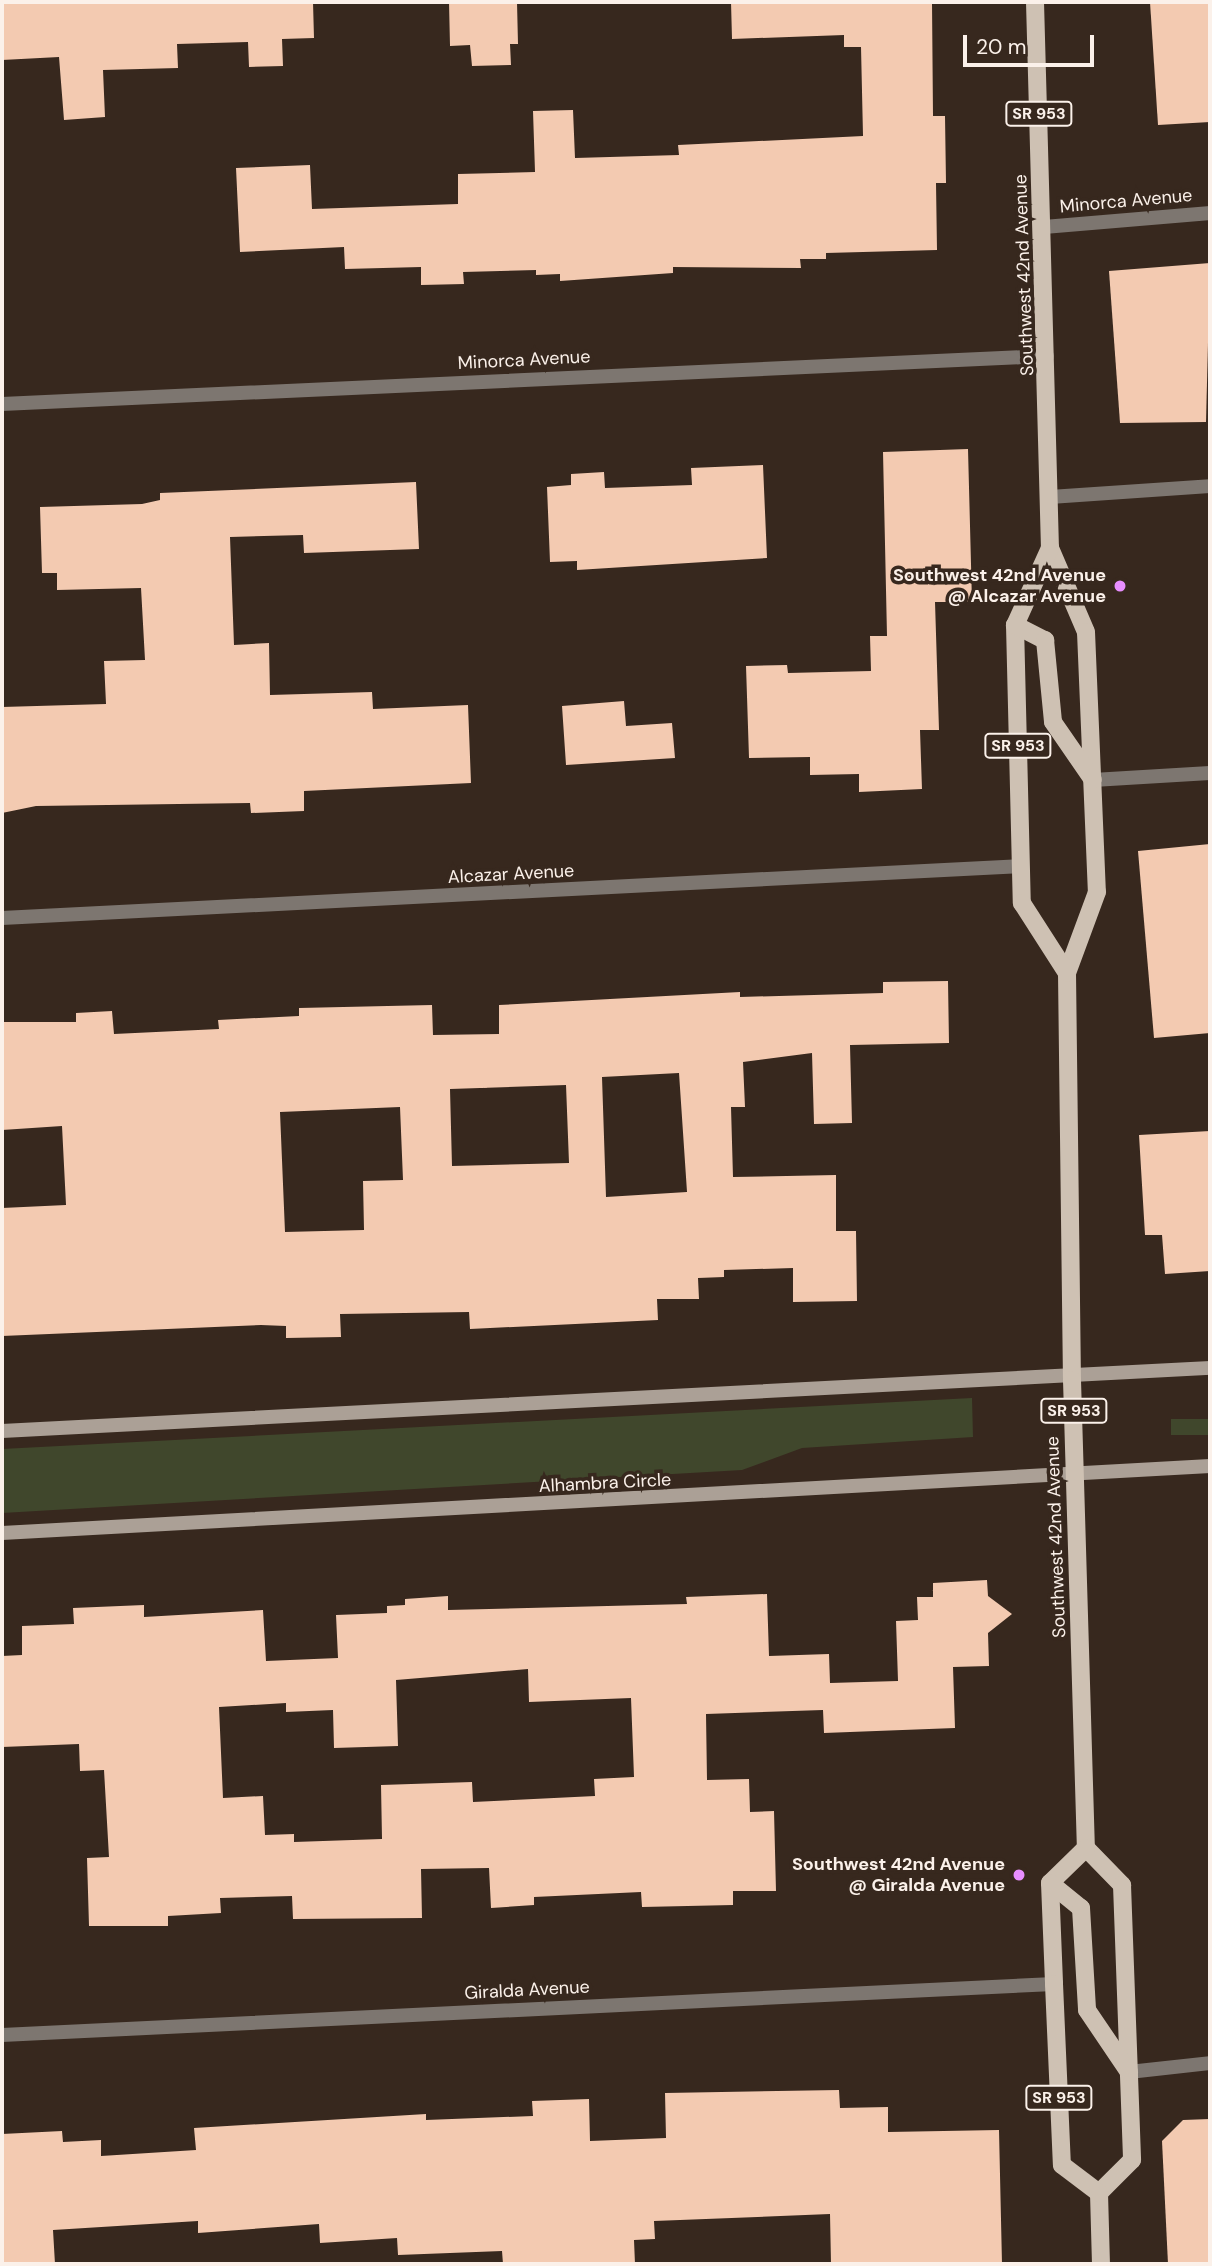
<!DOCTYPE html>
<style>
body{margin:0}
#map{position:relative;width:1212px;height:2266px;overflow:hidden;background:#37281e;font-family:"DM Sans",sans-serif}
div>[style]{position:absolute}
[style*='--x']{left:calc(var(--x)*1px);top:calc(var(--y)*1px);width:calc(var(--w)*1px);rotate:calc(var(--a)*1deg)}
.green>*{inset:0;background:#40472c;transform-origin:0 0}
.building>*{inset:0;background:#f3cab1}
.lane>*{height:14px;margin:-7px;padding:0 7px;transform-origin:7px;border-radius:7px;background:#7d7670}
.street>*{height:14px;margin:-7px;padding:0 7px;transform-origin:7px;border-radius:7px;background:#7d7670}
.secondary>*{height:14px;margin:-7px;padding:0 7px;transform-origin:7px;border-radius:7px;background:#aba096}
.primary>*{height:18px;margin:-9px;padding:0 9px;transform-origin:9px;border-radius:9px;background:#cec1b3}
.dots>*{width:19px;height:19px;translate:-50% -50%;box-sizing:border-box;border:4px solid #37281e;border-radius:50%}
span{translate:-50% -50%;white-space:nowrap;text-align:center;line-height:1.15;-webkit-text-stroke:7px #37281e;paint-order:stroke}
.shield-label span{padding:2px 5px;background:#37281e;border:2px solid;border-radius:5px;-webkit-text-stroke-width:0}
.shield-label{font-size:16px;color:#fbf1ea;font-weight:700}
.street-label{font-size:18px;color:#fbf1ea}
.poi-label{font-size:18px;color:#fbf1ea;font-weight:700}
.right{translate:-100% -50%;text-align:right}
.frame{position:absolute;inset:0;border:4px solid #fbf1ea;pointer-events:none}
.scale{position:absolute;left:963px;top:35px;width:131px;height:32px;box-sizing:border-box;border:4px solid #fbf1ea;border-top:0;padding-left:9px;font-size:21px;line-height:24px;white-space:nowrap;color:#fbf1ea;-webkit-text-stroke:5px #37281e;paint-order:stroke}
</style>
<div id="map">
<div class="green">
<i style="clip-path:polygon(972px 1398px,973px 1437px,802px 1448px,742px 1470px,2px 1513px,2px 1449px)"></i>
<i style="left:1210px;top:1419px;width:16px;height:39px;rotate:90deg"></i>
</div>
<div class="building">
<i style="clip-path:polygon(2px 2px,313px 2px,314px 38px,282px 39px,283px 66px,249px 67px,248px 42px,177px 44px,178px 68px,103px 70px,105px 117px,64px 120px,59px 57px,2px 60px)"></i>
<i style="clip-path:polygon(449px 2px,517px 2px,518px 44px,510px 44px,511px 65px,472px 66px,470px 45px,450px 46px)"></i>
<i style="clip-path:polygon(731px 2px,932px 2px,933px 116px,945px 116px,946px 183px,936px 183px,937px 250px,826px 253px,826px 259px,800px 259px,801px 268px,673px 267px,673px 273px,560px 281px,560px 274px,536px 275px,536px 270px,463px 272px,464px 284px,421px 285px,421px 267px,345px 269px,344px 247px,240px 252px,236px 168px,310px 165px,312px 209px,458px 204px,458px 174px,535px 172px,533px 111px,573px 110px,575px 158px,679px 155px,678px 145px,863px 136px,861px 47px,844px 47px,844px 35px,732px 39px)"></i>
<i style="clip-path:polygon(1150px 2px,1210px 2px,1210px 122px,1158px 125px)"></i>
<i style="clip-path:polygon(1210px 263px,1206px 422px,1120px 423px,1109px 271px)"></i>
<i style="clip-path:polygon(968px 449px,972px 602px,935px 602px,939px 730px,920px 730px,922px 789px,859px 792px,859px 774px,810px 775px,810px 757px,749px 758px,746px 666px,787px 665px,788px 673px,871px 671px,870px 636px,887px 636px,883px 452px)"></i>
<i style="clip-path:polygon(763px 465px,767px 558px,577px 570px,577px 561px,550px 562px,547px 487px,571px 485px,571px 474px,604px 472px,605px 488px,692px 485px,691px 468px)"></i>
<i style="clip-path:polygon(416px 482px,419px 549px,304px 553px,303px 535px,230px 537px,234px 645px,269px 643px,270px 695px,372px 692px,373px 709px,468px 705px,471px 783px,304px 791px,304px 811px,251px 813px,250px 803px,36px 806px,2px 813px,2px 707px,106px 704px,104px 661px,145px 660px,141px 588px,57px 590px,57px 573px,42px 573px,40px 507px,142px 504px,160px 500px,160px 493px)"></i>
<i style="clip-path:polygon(624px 701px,626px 726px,672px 723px,675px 758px,566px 765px,562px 706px)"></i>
<i style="clip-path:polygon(1210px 844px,1210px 1033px,1154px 1038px,1138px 851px)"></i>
<i style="clip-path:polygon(evenodd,948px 981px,949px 1043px,850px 1045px,852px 1123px,814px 1124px,812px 1053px,743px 1062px,745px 1107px,731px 1107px,733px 1177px,836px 1175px,836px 1231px,856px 1231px,857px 1301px,793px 1302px,793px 1268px,724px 1270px,724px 1277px,698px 1278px,699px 1299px,657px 1299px,658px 1320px,470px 1329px,469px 1312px,340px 1314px,341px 1337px,286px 1338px,286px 1326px,261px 1325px,2px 1336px,2px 1208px,66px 1205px,62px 1126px,2px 1130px,2px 1022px,76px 1022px,76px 1013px,112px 1011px,114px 1034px,219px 1029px,218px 1020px,299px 1016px,299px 1008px,432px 1005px,433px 1035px,499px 1034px,499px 1005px,740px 992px,740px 997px,883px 993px,883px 982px,948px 981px,679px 1073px,687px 1192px,606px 1197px,602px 1077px,679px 1073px,948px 981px,566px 1085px,569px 1163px,452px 1166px,450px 1089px,566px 1085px,948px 981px,400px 1107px,403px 1180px,363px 1181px,364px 1230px,285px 1232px,280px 1112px,400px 1107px)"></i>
<i style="clip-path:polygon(1210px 1131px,1210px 1271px,1165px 1274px,1162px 1235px,1145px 1235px,1139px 1135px)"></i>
<i style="clip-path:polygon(evenodd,987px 1580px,988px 1596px,1012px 1614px,988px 1633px,989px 1666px,953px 1667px,955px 1728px,824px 1733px,823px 1710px,706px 1714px,707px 1780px,749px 1779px,750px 1812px,774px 1811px,776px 1891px,733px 1891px,733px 1905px,642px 1907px,641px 1892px,534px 1897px,534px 1905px,491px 1908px,489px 1868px,421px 1869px,422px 1918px,293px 1919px,292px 1896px,220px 1898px,221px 1913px,168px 1916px,168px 1926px,89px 1926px,87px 1858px,109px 1857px,104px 1770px,80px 1771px,79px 1744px,2px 1747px,2px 1656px,22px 1655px,22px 1626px,74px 1624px,73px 1608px,144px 1605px,144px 1617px,263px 1610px,266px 1661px,338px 1658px,336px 1615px,387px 1613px,387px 1606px,405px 1605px,405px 1599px,448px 1596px,448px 1610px,687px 1604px,686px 1597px,767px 1594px,769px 1656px,829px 1654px,830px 1683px,898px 1681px,896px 1621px,918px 1620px,917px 1597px,933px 1597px,933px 1583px,987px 1580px,528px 1669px,529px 1702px,631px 1698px,634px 1777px,594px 1779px,595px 1796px,473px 1802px,472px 1782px,381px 1785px,382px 1839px,294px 1842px,294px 1834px,265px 1835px,263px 1796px,223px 1798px,219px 1707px,286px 1703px,286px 1712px,333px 1710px,334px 1748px,398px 1746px,396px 1680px,528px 1669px)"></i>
<i style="clip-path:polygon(839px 2090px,840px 2108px,888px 2107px,888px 2132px,999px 2130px,1002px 2264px,831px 2264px,830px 2214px,654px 2221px,655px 2239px,634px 2240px,635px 2264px,503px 2264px,502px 2251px,398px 2255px,397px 2238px,320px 2243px,319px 2224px,198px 2233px,198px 2221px,53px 2230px,55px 2264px,2px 2264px,2px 2134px,62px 2131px,63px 2142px,101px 2140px,101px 2156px,196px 2150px,194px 2128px,426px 2114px,426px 2120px,533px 2116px,532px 2101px,589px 2099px,590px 2141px,666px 2138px,665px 2093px)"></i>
<i style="clip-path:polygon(1210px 2119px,1210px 2264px,1168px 2264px,1162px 2141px,1183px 2120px)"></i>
</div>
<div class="lane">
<i style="--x:1050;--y:497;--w:160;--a:-3.9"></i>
</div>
<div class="street">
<i style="--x:1044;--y:227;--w:167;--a:-4.8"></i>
<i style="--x:2;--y:404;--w:1046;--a:-2.63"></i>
<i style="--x:1093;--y:780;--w:117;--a:-3.4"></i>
<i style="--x:2;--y:918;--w:1020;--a:-2.92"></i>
<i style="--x:2;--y:2035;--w:1053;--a:-2.78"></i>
<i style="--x:1129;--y:2072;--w:81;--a:-6.3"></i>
</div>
<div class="secondary">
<i style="--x:2;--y:1431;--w:1210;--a:-2.99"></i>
<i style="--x:2;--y:1533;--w:1210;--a:-3.17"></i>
</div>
<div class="primary">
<i style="--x:1035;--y:2;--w:546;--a:88.43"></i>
<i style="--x:1050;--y:548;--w:91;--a:66.8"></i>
<i style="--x:1086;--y:632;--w:260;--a:87.6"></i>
<i style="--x:1097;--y:892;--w:86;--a:110.3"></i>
<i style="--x:1067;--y:973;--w:407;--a:89.3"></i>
<i style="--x:1072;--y:1380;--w:468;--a:88.3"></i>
<i style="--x:1086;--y:1848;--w:52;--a:45.8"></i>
<i style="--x:1122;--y:1885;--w:275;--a:87.9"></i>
<i style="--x:1132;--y:2160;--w:47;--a:135"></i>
<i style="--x:1099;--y:2193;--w:71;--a:88.4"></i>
<i style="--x:1050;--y:548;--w:85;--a:114.4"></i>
<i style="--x:1015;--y:625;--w:278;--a:88.6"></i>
<i style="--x:1022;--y:903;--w:83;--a:57.3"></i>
<i style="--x:1015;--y:625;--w:34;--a:27"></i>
<i style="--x:1045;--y:640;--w:82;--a:84.4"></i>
<i style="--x:1053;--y:722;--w:70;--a:55.4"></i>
<i style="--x:1086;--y:1848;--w:50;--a:135.8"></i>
<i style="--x:1050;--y:1883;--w:101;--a:87.7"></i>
<i style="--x:1054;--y:1984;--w:181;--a:87.5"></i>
<i style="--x:1062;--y:2165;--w:46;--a:37.1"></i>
<i style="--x:1050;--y:1883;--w:40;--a:39"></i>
<i style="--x:1081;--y:1908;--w:102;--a:86.6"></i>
<i style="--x:1087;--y:2010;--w:75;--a:55.9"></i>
</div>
<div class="dots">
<i style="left:1120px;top:586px;background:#e88eff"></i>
<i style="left:1019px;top:1875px;background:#e88eff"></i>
</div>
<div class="shield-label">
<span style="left:1039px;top:114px">SR 953</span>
<span style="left:1018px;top:746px">SR 953</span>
<span style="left:1074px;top:1411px">SR 953</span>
<span style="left:1059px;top:2098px">SR 953</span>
</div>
<div class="street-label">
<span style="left:1126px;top:201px;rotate:-5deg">Minorca Avenue</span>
<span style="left:1024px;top:275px;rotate:-92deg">Southwest 42nd Avenue</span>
<span style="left:524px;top:360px;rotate:-3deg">Minorca Avenue</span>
<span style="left:511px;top:874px;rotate:-3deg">Alcazar Avenue</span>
<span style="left:605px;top:1483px;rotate:-3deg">Alhambra Circle</span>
<span style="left:1056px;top:1537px;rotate:-92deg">Southwest 42nd Avenue</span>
<span style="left:527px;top:1990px;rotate:-3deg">Giralda Avenue</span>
</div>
<div class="poi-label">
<span class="right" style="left:1106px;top:586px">Southwest 42nd Avenue<br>@ Alcazar Avenue</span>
<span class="right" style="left:1005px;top:1875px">Southwest 42nd Avenue<br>@ Giralda Avenue</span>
</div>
<div class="frame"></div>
<div class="scale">20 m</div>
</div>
